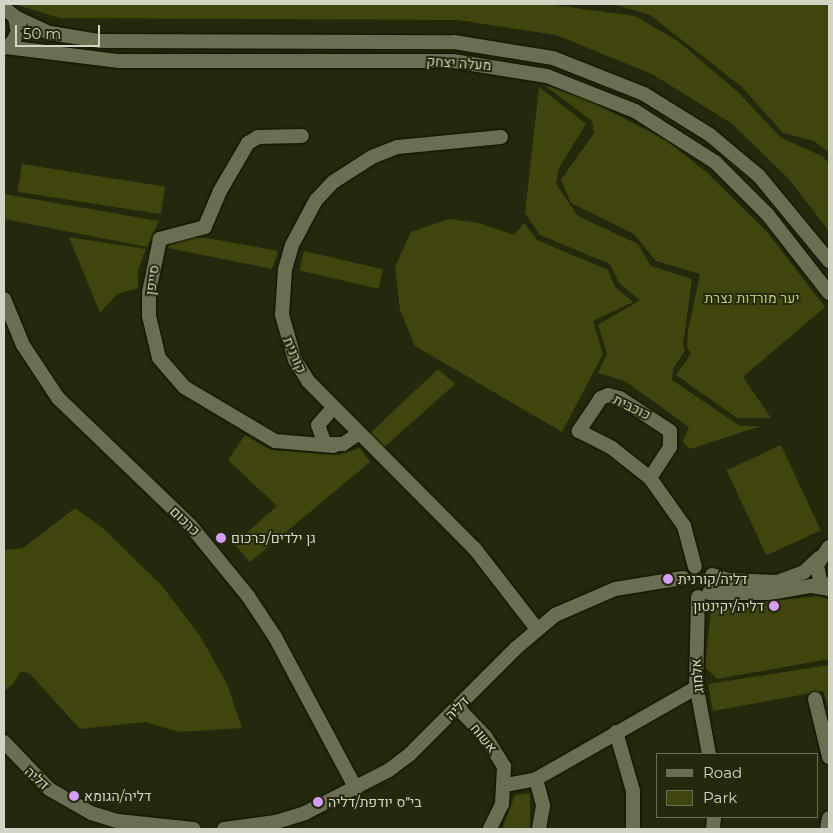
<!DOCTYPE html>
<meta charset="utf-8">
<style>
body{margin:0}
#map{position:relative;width:833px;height:833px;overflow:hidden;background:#24280c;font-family:Montserrat,Heebo,sans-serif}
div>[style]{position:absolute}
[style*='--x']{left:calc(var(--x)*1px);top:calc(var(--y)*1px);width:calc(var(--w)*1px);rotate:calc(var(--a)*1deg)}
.green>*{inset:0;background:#3f450c;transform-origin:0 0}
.roads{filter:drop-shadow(0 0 1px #0e1000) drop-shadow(0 0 1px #0e1000)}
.minor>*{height:14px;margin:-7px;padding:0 7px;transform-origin:7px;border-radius:7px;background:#6a6f51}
.dots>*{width:14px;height:14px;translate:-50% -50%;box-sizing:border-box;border:2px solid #24280c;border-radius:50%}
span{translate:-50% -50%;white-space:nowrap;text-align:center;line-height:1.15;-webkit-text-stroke:4px #24280c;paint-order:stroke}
.street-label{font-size:14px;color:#d2d5c5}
.park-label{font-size:14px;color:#bfcc65}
.poi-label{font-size:14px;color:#d2d5c5}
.left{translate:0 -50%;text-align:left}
.right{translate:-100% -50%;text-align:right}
.frame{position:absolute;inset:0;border:5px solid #d2d5c5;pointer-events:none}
.legend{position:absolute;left:656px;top:753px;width:162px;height:65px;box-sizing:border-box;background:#24280c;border:1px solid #6a6d56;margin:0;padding:6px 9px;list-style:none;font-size:15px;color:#d2d5c5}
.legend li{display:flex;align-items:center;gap:10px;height:25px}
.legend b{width:25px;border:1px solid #6a6d56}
.scale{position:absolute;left:15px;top:25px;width:85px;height:22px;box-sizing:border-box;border:2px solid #d2d5c5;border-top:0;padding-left:6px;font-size:15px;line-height:18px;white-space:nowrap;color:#d2d5c5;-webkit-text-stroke:4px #24280c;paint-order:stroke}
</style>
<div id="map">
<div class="green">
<i style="clip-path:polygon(14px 4px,546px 4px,635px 16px,678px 41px,738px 92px,781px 138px,822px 156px,829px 163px,829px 231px,788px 178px,731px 123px,652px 74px,556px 35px,458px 20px,60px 18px)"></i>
<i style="clip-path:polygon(612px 4px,829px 4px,829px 152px,814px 141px,783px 133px,742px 87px,650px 15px)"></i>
<i style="clip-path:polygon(543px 84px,590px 101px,666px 140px,705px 171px,767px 232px,825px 307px,743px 377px,771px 418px,737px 418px,676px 375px,691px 354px,687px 347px,688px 331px,700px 274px,656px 261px,634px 234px,571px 203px,561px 180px,594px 133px,592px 121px)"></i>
<i style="clip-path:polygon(539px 87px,586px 124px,559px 168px,556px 184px,578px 216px,638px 244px,651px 266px,692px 279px,683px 344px,685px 351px,673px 369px,672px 380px,740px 426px,761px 426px,690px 449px,683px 442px,689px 427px,625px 381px,598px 373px,607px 354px,598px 325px,640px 300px,619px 283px,610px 264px,540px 235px,525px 213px)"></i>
<i style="left:22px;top:164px;width:145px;height:28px;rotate:9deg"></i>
<i style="clip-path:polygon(4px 194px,159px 221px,147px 247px,4px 219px)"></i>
<i style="clip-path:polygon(449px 219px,479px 223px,514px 235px,524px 223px,537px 240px,608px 270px,615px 287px,633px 302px,593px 321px,603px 354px,562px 432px,415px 346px,400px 310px,395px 267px,411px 232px)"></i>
<i style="clip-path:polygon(69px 237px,146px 249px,138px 270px,138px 288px,117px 294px,100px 313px)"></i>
<i style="clip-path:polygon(175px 237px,207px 238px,278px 251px,272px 269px,168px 248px)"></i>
<i style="left:304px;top:251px;width:81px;height:20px;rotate:13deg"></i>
<i style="clip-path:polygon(438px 369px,455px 384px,380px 451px,366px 437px)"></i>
<i style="clip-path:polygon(245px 435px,271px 450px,338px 455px,360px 448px,370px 462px,250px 562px,234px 544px,277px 506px,228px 460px)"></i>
<i style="left:781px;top:445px;width:94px;height:60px;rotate:65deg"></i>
<i style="clip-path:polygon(75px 508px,104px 529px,162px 586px,200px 636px,227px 684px,242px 728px,180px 732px,145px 722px,80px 729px,30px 674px,21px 671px,13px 684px,4px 691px,4px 550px,23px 548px)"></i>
<i style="clip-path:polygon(819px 596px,829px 600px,829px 659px,717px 679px,705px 667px,711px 611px,720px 602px,741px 604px)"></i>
<i style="clip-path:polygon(829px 665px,829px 710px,823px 691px,713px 711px,708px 684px)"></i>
<i style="clip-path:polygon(530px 793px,530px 829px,502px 829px,515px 795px)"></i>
</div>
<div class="roads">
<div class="minor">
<i style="--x:4;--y:8;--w:14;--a:39"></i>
<i style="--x:15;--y:17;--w:15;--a:79"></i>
<i style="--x:18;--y:32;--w:13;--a:119"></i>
<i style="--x:12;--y:43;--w:9;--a:148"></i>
<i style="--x:15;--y:17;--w:38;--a:25"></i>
<i style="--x:50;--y:33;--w:51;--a:9.1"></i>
<i style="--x:100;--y:41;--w:354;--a:0.2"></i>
<i style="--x:454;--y:42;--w:100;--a:9.2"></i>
<i style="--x:553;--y:58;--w:98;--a:21.6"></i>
<i style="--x:644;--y:94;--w:78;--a:31.8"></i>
<i style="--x:710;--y:135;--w:64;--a:39.9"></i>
<i style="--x:759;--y:176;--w:110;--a:50.5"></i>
<i style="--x:6;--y:47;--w:114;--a:7.1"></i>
<i style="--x:119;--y:61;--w:334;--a:0"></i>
<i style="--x:453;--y:61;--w:95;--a:9.1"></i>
<i style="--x:547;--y:76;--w:95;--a:21.7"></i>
<i style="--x:635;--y:111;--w:95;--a:32.5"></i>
<i style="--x:715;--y:162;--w:75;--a:45"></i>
<i style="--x:768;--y:215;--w:99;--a:52"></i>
<i style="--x:302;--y:136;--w:44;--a:178.7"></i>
<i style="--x:258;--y:137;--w:12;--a:149"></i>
<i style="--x:248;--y:143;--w:56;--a:120.3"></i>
<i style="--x:220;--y:191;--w:39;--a:113"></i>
<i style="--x:205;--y:227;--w:47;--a:165.1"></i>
<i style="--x:160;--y:239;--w:54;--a:101.7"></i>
<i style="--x:149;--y:292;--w:24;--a:90"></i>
<i style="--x:149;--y:316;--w:43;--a:76.6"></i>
<i style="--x:159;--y:358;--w:38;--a:49"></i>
<i style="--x:184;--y:387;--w:106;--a:30.7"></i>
<i style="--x:275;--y:441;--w:59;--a:4.8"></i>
<i style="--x:501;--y:137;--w:104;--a:174.5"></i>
<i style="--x:397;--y:147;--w:27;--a:158"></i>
<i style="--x:372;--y:157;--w:46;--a:147.3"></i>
<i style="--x:333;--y:182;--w:25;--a:133"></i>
<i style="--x:316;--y:200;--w:51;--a:118.1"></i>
<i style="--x:292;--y:245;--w:25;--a:106"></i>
<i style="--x:285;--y:269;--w:46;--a:93.7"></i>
<i style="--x:282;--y:315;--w:47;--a:73.9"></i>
<i style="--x:295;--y:360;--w:25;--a:58"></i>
<i style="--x:308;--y:381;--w:237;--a:45.2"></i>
<i style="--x:475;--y:549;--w:101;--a:52.2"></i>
<i style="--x:4;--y:299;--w:50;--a:67.6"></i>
<i style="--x:23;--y:345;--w:64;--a:56.6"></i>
<i style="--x:58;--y:398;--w:183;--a:43.9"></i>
<i style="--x:190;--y:525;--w:92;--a:50.8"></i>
<i style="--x:248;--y:596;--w:49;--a:56.6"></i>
<i style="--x:275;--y:637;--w:172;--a:61.9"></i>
<i style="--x:332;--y:409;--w:21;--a:131"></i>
<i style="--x:318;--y:425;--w:20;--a:70"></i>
<i style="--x:325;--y:444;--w:18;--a:0"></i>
<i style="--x:343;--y:444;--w:18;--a:-34"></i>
<i style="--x:650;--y:478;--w:37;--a:-57"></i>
<i style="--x:670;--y:447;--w:16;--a:-90"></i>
<i style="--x:670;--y:431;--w:60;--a:-146.6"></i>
<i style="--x:620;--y:398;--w:12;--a:-166"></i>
<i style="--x:608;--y:395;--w:8;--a:157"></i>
<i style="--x:601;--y:398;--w:40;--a:124"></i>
<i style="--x:579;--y:431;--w:37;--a:27"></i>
<i style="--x:612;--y:448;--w:48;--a:38.3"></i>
<i style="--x:650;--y:478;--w:59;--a:54.7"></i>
<i style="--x:684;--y:526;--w:42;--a:75"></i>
<i style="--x:829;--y:547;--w:22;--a:124"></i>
<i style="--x:817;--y:565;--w:15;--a:79"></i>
<i style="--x:820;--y:580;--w:13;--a:45"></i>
<i style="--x:712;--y:575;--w:17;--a:17"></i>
<i style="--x:728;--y:580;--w:49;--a:2.3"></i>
<i style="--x:777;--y:582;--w:29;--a:-20"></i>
<i style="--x:804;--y:572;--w:21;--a:-43"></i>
<i style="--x:709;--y:593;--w:61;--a:0"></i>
<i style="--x:770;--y:593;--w:42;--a:-9.7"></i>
<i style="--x:811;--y:586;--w:18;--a:9"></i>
<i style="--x:698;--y:597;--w:87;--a:91.3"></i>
<i style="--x:696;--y:684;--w:71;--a:79.5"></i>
<i style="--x:815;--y:699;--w:60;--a:76.4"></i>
<i style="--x:457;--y:707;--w:40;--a:46"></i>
<i style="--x:485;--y:736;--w:36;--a:58"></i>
<i style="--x:504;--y:766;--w:38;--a:93"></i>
<i style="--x:502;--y:804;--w:28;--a:116"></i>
<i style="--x:616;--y:732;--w:61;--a:73.9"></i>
<i style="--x:633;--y:791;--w:38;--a:90"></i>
<i style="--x:4;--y:742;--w:65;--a:46.2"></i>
<i style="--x:49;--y:789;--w:48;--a:29.7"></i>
<i style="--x:91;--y:813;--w:28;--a:17"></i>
<i style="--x:118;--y:821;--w:76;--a:6"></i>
<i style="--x:536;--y:779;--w:28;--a:75"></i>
<i style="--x:543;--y:806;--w:23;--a:100"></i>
<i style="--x:506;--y:785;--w:31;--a:-11"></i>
<i style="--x:536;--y:779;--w:185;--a:-29.7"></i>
<i style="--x:224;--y:829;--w:52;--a:-7.7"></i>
<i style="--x:276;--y:822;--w:30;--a:-17"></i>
<i style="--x:305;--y:813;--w:94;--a:-27.1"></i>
<i style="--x:389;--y:770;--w:26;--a:-37"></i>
<i style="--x:410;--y:754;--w:150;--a:-45"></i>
<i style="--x:516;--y:648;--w:51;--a:-40.2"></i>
<i style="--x:555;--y:615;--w:65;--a:-23.4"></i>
<i style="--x:615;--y:589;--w:69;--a:-9.2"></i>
<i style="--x:713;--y:829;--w:12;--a:-85"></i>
<i style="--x:827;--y:829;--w:11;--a:-80"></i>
</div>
</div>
<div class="dots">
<i style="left:221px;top:538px;background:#d79bf9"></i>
<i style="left:668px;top:579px;background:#d79bf9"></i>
<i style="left:774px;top:606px;background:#d79bf9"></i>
<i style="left:74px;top:796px;background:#d79bf9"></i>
<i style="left:318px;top:802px;background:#d79bf9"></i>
</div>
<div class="street-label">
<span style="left:459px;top:63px;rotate:4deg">מעלה יצחק</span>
<span style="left:152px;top:280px;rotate:-82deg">סייפן</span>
<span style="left:295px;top:355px;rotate:66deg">קורנית</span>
<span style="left:632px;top:407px;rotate:26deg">כוכבית</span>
<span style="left:185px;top:521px;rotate:44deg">כרכום</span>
<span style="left:697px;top:676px;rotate:-95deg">אלמוג</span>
<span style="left:457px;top:708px;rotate:-45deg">דליה</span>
<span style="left:484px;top:738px;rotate:51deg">אשוח</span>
<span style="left:37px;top:778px;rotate:42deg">דליה</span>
</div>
<div class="park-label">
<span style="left:752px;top:298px">יער מורדות נצרת</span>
</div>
<div class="poi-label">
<span class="left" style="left:231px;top:538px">גן ילדים/כרכום</span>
<span class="left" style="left:678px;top:579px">דליה/קורנית</span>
<span class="right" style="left:764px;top:606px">דליה/יקינטון</span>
<span class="left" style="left:84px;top:796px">דליה/הגומא</span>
<span class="left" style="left:328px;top:802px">בי״ס יודפת/דליה</span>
</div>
<div class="frame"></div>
<ul class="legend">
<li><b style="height:6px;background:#6a6f51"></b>Road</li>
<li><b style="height:14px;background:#3f450c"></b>Park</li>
</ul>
<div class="scale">50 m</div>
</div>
